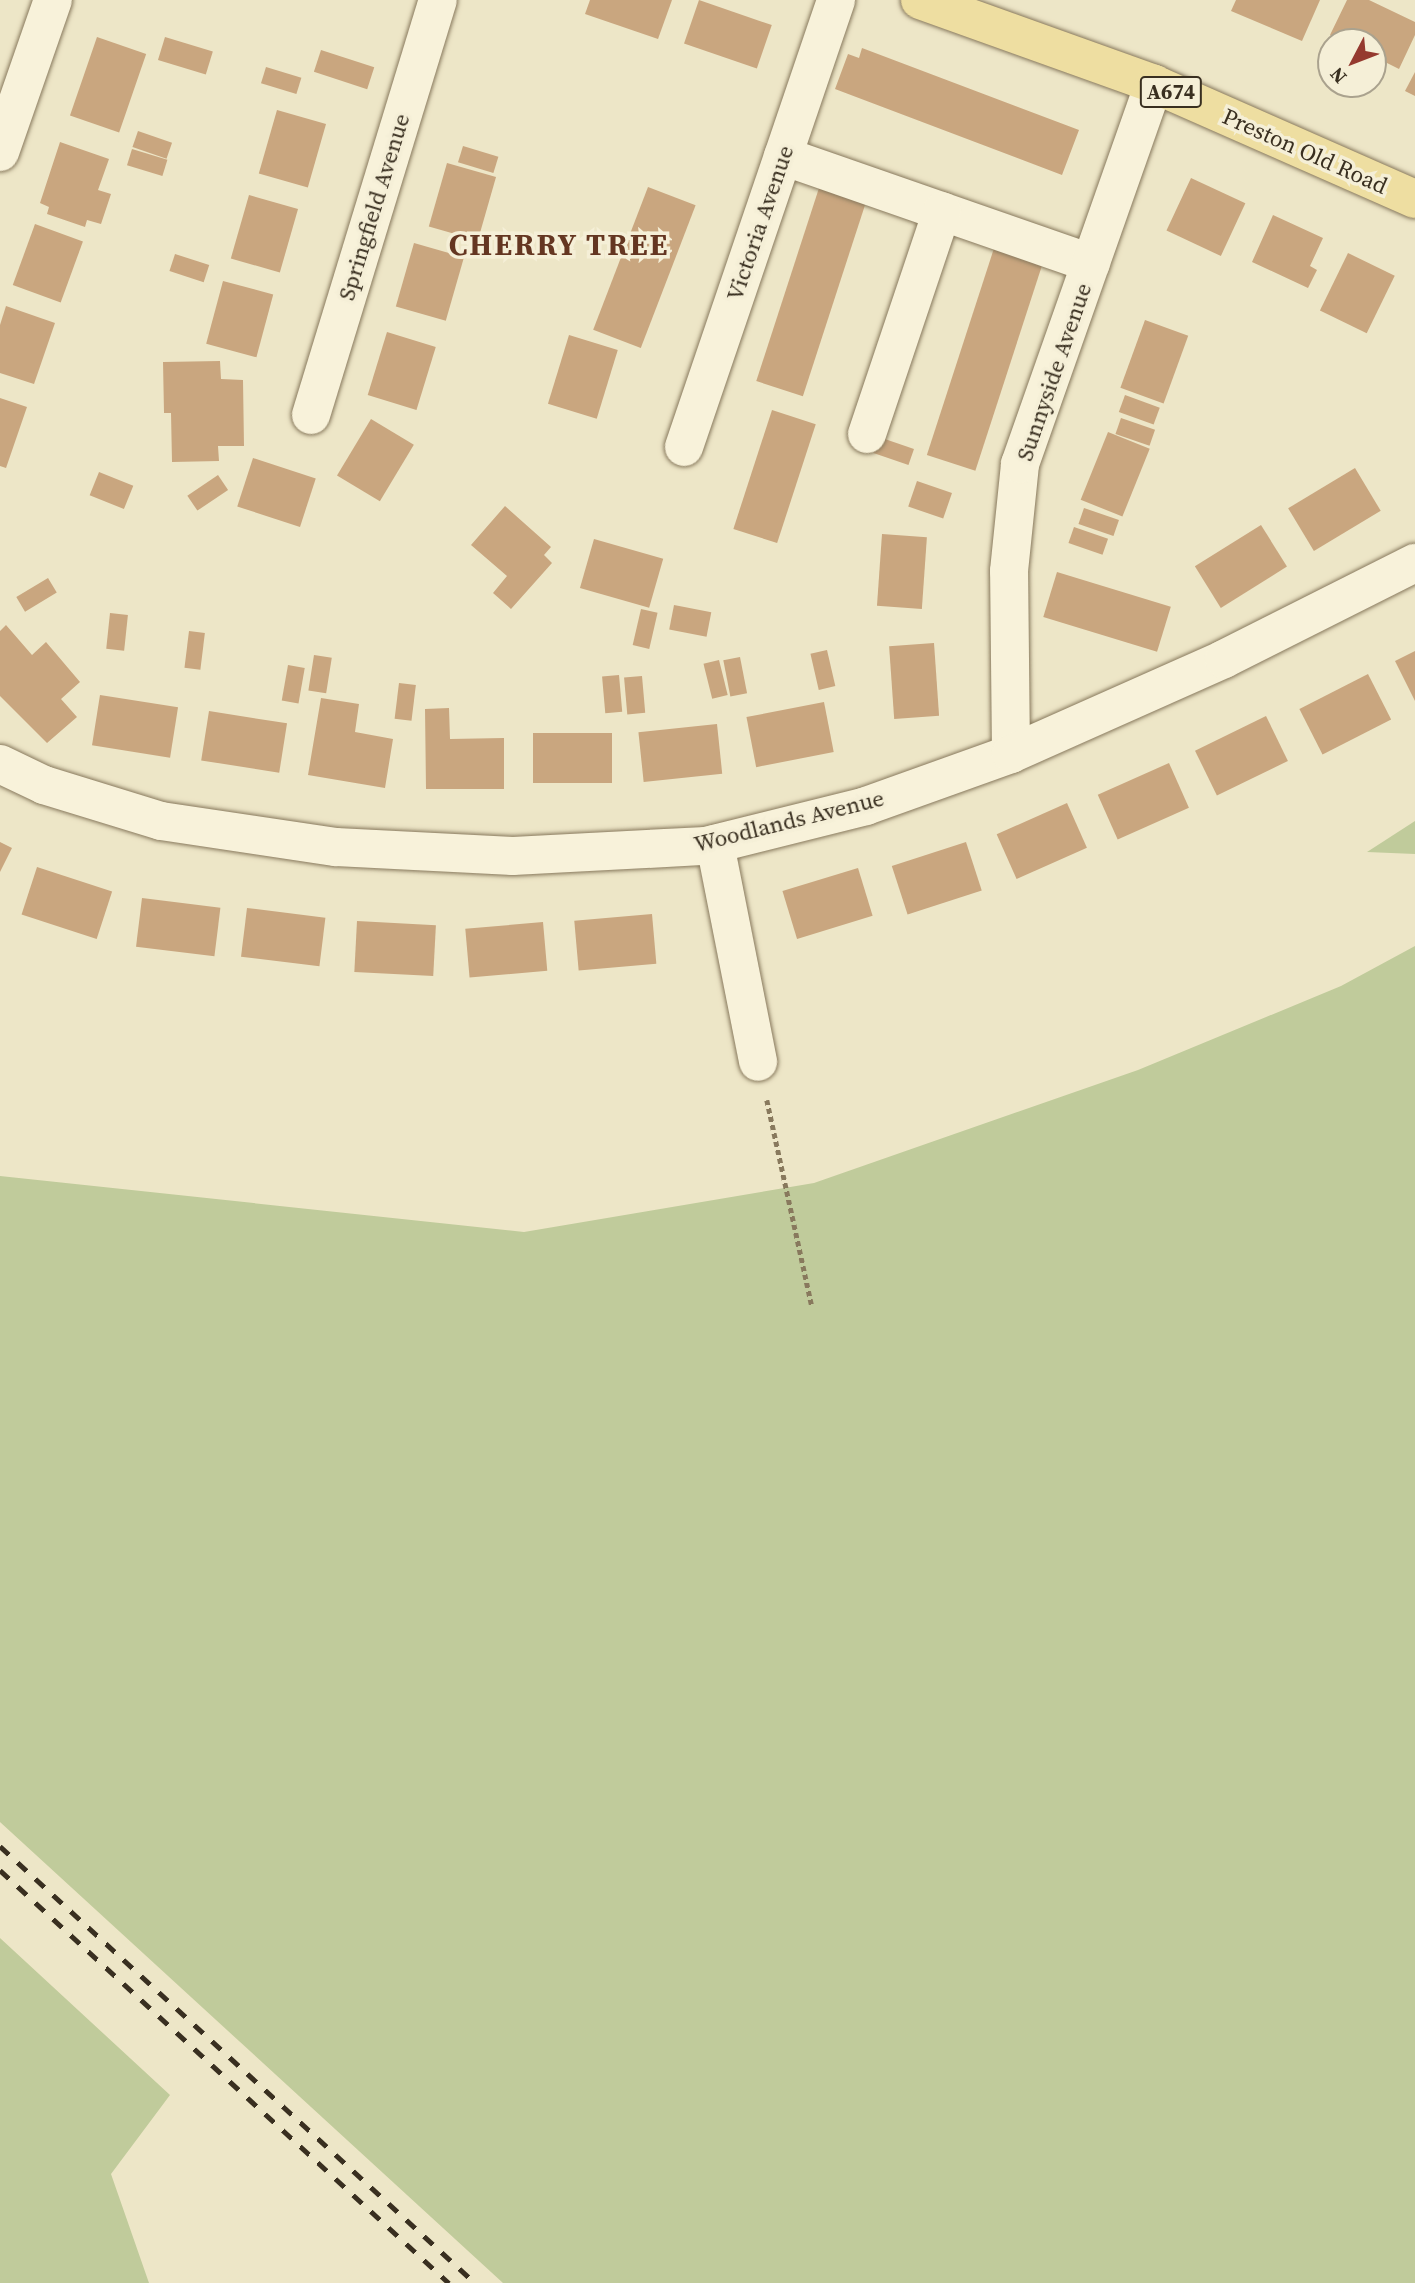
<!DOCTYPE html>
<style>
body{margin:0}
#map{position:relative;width:1415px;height:2283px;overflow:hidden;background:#ede6c7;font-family:"Source Serif 4",serif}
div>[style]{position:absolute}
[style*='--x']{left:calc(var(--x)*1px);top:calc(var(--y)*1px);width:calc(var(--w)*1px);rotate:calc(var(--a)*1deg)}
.green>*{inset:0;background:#c0cb9b}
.building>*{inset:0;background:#c9a67f;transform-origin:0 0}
.path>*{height:4.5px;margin-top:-2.25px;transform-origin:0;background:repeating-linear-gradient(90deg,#88795d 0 5px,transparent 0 8.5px)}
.roads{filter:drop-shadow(0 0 2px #88795d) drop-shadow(0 0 2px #88795d)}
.minor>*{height:38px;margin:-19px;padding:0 19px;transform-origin:19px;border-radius:19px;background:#f8f2da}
.major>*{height:38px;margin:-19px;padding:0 19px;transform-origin:19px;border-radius:19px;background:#eedea1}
.rail>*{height:5px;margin-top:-2.5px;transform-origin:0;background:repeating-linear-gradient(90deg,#392f20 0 12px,transparent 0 24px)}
span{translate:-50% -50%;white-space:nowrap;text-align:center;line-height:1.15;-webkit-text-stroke:7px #f5efd7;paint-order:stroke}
.shield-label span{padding:2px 5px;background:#f5efd7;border:2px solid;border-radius:5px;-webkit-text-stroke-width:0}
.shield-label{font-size:21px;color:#392f20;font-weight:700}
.street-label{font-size:23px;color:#392f20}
.district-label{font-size:30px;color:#643621;font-weight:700;letter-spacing:2px}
.north{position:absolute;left:1317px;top:28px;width:70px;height:70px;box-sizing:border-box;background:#f5efd7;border:2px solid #aaa28e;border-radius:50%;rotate:228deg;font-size:19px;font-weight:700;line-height:28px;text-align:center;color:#392f20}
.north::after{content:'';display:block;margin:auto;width:24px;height:32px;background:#953a2f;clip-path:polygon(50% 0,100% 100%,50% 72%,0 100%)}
</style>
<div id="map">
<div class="green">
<i style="clip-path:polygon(1415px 821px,1415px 854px,1367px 852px)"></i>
<i style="clip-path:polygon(1415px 946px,1415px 2283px,503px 2283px,0 1822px,0 1176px,524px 1232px,814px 1183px,1138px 1070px,1341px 986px)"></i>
<i style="clip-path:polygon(0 1938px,170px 2095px,111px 2174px,149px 2283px,0 2283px)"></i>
</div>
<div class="building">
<i style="clip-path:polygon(590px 0,672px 0,658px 39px,585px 14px)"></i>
<i style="left:699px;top:0;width:77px;height:46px;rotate:19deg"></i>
<i style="clip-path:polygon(1236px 0,1320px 0,1302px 41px,1231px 11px)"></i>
<i style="clip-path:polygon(1347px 0,1369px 0,1415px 22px,1415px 35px,1399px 69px,1387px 63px,1376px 84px,1373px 42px,1336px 42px,1330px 35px)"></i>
<i style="left:97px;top:37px;width:52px;height:83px;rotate:19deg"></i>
<i style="left:165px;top:37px;width:50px;height:24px;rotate:17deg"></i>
<i style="clip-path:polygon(862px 48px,1079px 130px,1062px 175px,835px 89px,848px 54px,859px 58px)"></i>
<i style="left:321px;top:50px;width:56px;height:23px;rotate:18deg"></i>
<i style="left:266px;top:67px;width:37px;height:17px;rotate:17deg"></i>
<i style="clip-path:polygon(1415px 72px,1415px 96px,1405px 91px)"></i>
<i style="left:277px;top:110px;width:51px;height:66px;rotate:16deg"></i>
<i style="left:138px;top:131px;width:36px;height:17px;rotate:19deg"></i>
<i style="clip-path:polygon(60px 142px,109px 159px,98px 190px,111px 194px,101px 224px,87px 220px,85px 227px,47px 214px,49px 207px,40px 203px)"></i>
<i style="left:463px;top:146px;width:37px;height:17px;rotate:17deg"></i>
<i style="left:132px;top:149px;width:37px;height:17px;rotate:17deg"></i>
<i style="left:447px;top:163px;width:51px;height:66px;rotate:16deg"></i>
<i style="left:1191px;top:178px;width:60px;height:58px;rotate:25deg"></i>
<i style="left:648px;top:187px;width:51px;height:153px;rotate:21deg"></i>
<i style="left:819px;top:188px;width:49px;height:203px;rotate:18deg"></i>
<i style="left:249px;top:195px;width:51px;height:66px;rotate:16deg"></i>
<i style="clip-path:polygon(1273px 215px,1323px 238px,1310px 266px,1317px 270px,1308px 288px,1252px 262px)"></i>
<i style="left:35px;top:224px;width:51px;height:65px;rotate:20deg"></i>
<i style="left:997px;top:239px;width:51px;height:227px;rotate:18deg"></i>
<i style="left:414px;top:243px;width:52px;height:66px;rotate:16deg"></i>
<i style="left:1348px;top:253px;width:52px;height:64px;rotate:26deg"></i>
<i style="left:175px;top:254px;width:36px;height:18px;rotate:18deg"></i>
<i style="left:223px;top:281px;width:52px;height:65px;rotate:15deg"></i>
<i style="clip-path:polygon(6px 306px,55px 323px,34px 384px,0 373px,0 325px)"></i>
<i style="left:1145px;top:320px;width:46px;height:72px;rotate:20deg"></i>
<i style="left:387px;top:332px;width:51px;height:66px;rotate:17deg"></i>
<i style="left:569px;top:335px;width:51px;height:72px;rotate:17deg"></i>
<i style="clip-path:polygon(220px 361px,221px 379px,243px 380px,244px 446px,218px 446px,219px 461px,172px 462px,171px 413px,164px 413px,163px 362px)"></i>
<i style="left:1125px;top:395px;width:37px;height:18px;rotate:20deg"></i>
<i style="clip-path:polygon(0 398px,27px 407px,6px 468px,0 466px)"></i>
<i style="left:772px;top:410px;width:46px;height:125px;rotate:18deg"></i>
<i style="left:1121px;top:418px;width:36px;height:17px;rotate:19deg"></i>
<i style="left:371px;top:419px;width:50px;height:66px;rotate:31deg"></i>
<i style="left:1108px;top:432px;width:45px;height:73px;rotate:22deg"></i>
<i style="left:879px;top:437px;width:37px;height:17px;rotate:19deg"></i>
<i style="left:253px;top:458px;width:66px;height:51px;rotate:18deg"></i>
<i style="left:1355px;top:468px;width:50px;height:78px;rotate:59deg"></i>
<i style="left:99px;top:472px;width:37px;height:25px;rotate:22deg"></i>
<i style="left:218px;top:475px;width:18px;height:37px;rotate:56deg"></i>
<i style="left:917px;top:481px;width:37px;height:27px;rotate:19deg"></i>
<i style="clip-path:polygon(505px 506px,551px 547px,544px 555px,552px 563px,511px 609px,493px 593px,507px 576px,471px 545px)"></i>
<i style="left:1084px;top:508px;width:37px;height:17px;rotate:19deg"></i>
<i style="left:1261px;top:525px;width:49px;height:78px;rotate:58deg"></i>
<i style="left:1074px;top:527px;width:36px;height:17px;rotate:19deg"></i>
<i style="left:882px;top:534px;width:45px;height:72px;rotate:4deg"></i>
<i style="left:594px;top:539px;width:72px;height:51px;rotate:16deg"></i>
<i style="left:1057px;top:572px;width:119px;height:47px;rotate:17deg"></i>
<i style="left:48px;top:578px;width:17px;height:37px;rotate:59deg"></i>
<i style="left:674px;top:605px;width:38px;height:25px;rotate:11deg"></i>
<i style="left:641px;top:609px;width:17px;height:37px;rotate:13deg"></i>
<i style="left:110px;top:613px;width:18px;height:36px;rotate:6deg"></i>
<i style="clip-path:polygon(6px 625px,32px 655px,46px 642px,80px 682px,61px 699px,77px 717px,47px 743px,0 696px,0 631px)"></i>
<i style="left:189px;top:631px;width:16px;height:37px;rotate:7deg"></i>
<i style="left:934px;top:643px;width:73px;height:45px;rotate:86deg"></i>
<i style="left:827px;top:650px;width:37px;height:17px;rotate:77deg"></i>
<i style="clip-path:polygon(1415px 651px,1415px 701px,1395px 661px)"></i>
<i style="left:314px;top:655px;width:18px;height:36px;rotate:9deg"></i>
<i style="left:740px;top:657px;width:37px;height:17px;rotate:79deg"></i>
<i style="left:719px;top:660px;width:36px;height:16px;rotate:76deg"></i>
<i style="left:288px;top:665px;width:17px;height:36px;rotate:10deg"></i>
<i style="left:1368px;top:674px;width:51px;height:77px;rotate:63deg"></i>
<i style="left:619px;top:675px;width:37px;height:17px;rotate:85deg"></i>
<i style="left:642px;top:676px;width:37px;height:18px;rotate:85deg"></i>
<i style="left:399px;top:683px;width:17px;height:36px;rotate:7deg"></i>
<i style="left:100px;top:695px;width:79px;height:51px;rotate:9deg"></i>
<i style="clip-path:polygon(321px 698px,359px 704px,355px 732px,393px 739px,385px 788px,308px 775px)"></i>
<i style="left:824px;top:702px;width:51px;height:79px;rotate:79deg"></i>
<i style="clip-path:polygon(449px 708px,450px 739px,504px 738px,504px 789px,426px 789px,425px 709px)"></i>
<i style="left:209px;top:711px;width:79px;height:50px;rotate:9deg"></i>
<i style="left:1266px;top:716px;width:50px;height:79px;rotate:64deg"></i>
<i style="left:717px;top:724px;width:50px;height:79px;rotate:84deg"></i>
<i style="left:612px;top:733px;width:50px;height:79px;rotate:90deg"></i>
<i style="left:1169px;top:763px;width:49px;height:78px;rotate:66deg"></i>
<i style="left:1067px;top:803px;width:49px;height:77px;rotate:66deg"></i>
<i style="clip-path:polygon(0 842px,12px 848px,0 872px)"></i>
<i style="left:966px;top:842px;width:51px;height:78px;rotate:72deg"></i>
<i style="left:37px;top:867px;width:79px;height:50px;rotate:18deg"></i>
<i style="left:858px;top:868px;width:50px;height:79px;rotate:73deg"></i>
<i style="left:142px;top:898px;width:79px;height:49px;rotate:7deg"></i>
<i style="left:247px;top:908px;width:79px;height:49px;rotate:7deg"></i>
<i style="left:652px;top:914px;width:50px;height:78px;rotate:85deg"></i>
<i style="left:357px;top:921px;width:79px;height:51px;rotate:3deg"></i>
<i style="left:543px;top:922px;width:49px;height:78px;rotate:85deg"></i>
</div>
<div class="path">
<i style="--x:767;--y:1100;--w:211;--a:77.7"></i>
</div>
<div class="roads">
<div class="minor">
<i style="--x:0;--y:152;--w:161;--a:-70.8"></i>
<i style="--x:783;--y:156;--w:326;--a:19.2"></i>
<i style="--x:311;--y:415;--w:434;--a:-73"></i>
<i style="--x:867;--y:434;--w:235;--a:-71.4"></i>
<i style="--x:684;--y:447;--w:472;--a:-71.2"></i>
<i style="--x:1011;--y:754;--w:183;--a:-90.6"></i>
<i style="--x:1009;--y:571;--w:108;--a:-84.1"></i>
<i style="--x:1020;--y:464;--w:403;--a:-70.6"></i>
<i style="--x:0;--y:764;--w:49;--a:25.5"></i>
<i style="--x:44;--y:785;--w:122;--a:17.1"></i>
<i style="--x:161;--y:821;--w:177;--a:8.5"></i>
<i style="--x:336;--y:847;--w:177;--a:2.9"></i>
<i style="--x:513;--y:856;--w:193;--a:-3"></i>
<i style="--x:706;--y:846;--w:165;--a:-14"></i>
<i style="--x:866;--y:806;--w:154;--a:-19.7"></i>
<i style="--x:1011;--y:754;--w:233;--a:-24"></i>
<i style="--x:1224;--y:659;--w:214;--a:-26.7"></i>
<i style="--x:715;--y:844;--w:222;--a:78.8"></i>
</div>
<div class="major">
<i style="--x:920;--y:0;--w:249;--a:19.7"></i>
<i style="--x:1154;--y:84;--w:285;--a:23.8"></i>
</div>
</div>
<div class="rail">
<i style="--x:0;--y:1846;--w:645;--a:42.61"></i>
<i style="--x:0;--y:1870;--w:610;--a:42.61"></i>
</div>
<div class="shield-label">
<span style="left:1171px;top:92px">A674</span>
</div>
<div class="street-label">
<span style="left:1305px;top:151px;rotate:24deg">Preston Old Road</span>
<span style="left:374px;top:207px;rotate:-73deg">Springfield Avenue</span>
<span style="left:760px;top:223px;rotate:-71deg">Victoria Avenue</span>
<span style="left:1054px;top:372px;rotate:-71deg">Sunnyside Avenue</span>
<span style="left:789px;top:821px;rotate:-14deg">Woodlands Avenue</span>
</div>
<div class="district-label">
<span style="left:559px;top:245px">CHERRY TREE</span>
</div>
<div class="north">N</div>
</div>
